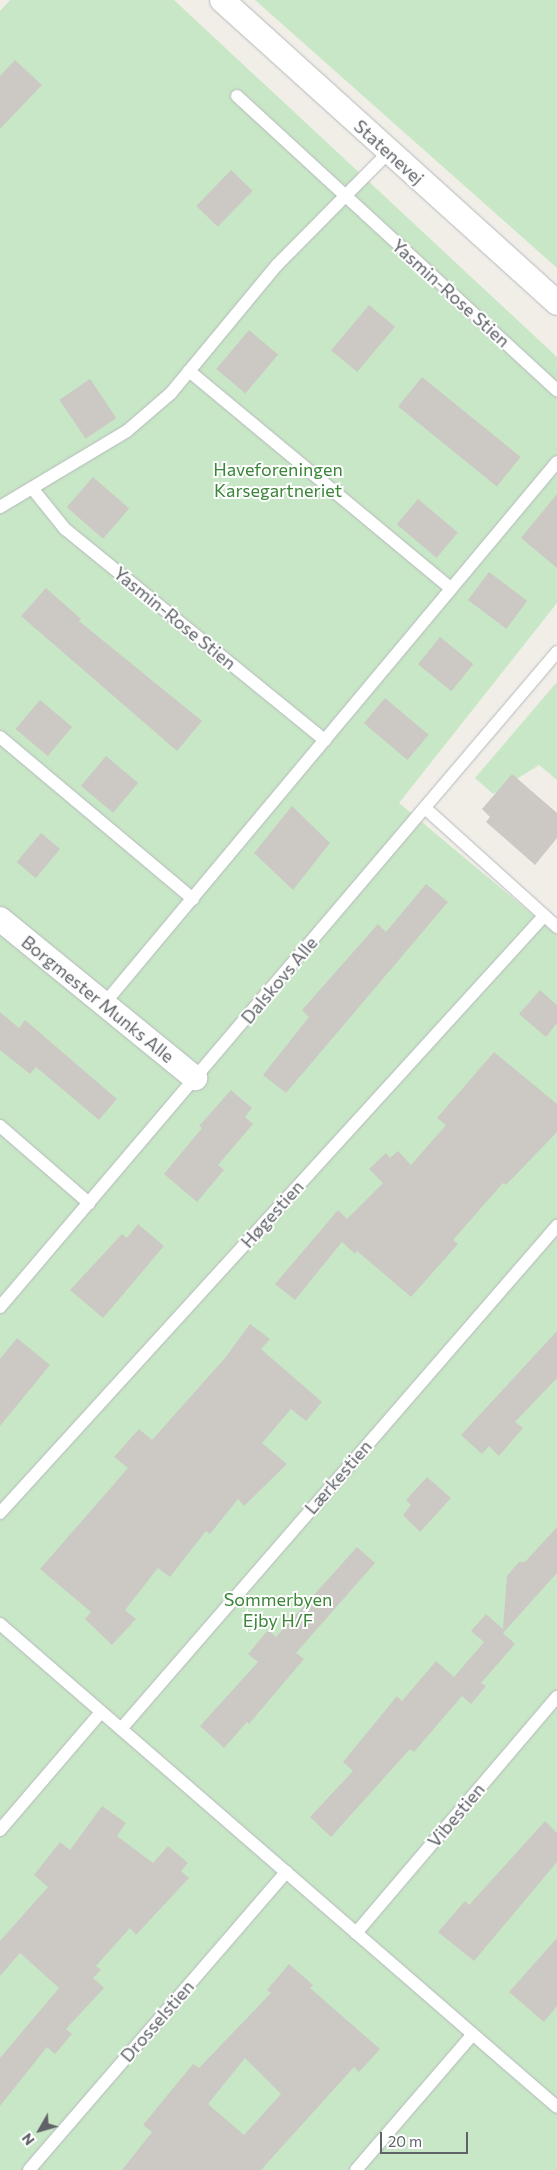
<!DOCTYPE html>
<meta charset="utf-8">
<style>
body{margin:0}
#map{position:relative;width:557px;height:2170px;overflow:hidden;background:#f1eee8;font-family:Commissioner,sans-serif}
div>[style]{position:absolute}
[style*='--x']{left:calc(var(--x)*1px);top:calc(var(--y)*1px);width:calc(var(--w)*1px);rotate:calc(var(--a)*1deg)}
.green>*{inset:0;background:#c8e7c6}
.building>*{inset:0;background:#ccc9c5;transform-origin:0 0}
.roads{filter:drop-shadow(0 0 1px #b5b8bc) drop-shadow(0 0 1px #b5b8bc)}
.service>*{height:12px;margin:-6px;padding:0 6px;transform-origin:6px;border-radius:6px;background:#fff}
.minor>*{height:24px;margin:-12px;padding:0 12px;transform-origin:12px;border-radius:12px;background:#fff}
span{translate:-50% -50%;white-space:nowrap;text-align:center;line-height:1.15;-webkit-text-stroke:4px #fff;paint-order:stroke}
.street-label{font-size:18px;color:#5f6368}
.park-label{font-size:18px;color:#3a8538}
.north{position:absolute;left:15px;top:2105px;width:50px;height:50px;-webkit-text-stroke:4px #fff;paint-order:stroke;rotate:232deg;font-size:14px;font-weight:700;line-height:20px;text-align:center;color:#5f6368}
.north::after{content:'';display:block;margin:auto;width:18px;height:22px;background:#5f6368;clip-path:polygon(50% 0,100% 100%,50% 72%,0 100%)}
.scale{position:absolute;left:380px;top:2132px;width:88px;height:22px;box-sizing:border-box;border:2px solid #5f6368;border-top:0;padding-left:6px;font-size:15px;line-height:18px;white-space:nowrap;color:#5f6368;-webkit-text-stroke:4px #fff;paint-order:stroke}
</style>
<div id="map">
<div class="green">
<i style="clip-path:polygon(10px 0,174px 0,557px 357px,557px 603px,399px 803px,557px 935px,557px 2170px,0 2170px,0 11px)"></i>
<i style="clip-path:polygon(255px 0,557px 0,557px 268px)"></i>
<i style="clip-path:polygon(557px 682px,557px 780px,539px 765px,493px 794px,475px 778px)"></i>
</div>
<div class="building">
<i style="clip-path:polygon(15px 60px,42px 85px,0 129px,0 76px)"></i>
<i style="left:231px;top:170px;width:30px;height:50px;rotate:44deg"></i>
<i style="left:369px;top:305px;width:34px;height:59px;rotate:40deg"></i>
<i style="left:249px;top:330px;width:38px;height:51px;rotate:40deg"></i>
<i style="left:422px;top:377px;width:127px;height:38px;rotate:39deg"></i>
<i style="left:90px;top:379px;width:47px;height:37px;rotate:56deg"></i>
<i style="left:93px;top:477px;width:48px;height:40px;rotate:41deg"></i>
<i style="clip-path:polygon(557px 494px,557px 568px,521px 538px)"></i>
<i style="left:418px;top:499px;width:52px;height:33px;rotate:40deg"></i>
<i style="left:489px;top:572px;width:48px;height:35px;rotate:37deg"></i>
<i style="clip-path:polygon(46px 588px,81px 619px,79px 621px,202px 721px,177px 751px,21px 616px)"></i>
<i style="left:440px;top:637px;width:43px;height:35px;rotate:39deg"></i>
<i style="left:385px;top:698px;width:57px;height:33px;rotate:40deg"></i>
<i style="left:40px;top:700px;width:42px;height:38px;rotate:40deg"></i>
<i style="left:106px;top:756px;width:42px;height:39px;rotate:40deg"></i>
<i style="clip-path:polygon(512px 774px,557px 813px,557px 838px,535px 865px,486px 822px,490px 817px,482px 809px)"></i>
<i style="clip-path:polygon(292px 806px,330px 843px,293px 890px,254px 853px)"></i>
<i style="left:41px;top:833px;width:25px;height:38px;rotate:40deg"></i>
<i style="clip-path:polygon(426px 884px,448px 902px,286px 1093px,263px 1075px,309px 1017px,302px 1010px,378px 924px,386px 932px)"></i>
<i style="clip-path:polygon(540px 990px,557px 1005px,557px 1023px,546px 1037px,519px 1014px)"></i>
<i style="clip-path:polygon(0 1012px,19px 1028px,25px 1020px,117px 1099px,99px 1120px,36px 1067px,30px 1074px,0 1050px)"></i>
<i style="clip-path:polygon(494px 1052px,557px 1104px,557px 1132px,506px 1185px,503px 1183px,453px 1240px,458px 1244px,411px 1297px,357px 1251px,355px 1254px,342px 1242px,295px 1300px,275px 1284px,338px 1210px,347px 1219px,383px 1183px,369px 1169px,386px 1153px,390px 1158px,398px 1151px,411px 1165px,446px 1125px,437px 1118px)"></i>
<i style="clip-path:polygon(231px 1090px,252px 1108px,245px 1117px,253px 1124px,218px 1165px,224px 1170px,197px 1202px,164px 1174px,202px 1128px,199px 1126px)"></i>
<i style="clip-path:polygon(138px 1224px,164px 1246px,103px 1318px,70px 1290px,122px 1234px,127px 1238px)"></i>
<i style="clip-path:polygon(250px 1324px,270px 1339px,261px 1349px,322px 1402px,306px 1421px,291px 1409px,262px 1443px,287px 1464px,244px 1506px,238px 1499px,210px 1534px,206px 1531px,170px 1577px,158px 1568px,125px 1610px,136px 1619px,112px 1645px,85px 1619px,91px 1612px,40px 1569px,128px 1468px,114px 1457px,139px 1429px,152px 1440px,225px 1358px)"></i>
<i style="clip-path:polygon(557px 1331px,557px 1378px,515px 1422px,523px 1428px,499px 1456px,489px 1446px,482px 1454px,461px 1435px)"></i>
<i style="clip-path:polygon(17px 1338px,50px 1365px,0 1426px,0 1359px)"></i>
<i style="clip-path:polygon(427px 1477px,451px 1498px,420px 1532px,403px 1515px,411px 1505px,406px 1500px)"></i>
<i style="clip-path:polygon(557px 1527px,557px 1573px,503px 1633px,515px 1644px,481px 1683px,486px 1686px,471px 1704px,462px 1696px,414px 1752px,410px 1749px,331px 1837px,310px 1817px,353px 1771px,343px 1762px,397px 1696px,402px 1701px,436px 1661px,454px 1677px,484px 1642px,471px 1631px,486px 1614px,503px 1629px,507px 1576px,519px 1562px,525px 1562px)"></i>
<i style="clip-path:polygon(357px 1547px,375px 1563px,296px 1653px,304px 1659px,249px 1724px,247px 1722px,224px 1748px,200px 1726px,258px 1662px,248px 1654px,268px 1630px,276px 1637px)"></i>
<i style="clip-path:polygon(102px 1806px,126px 1823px,117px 1836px,153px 1863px,168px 1846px,188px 1863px,181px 1871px,189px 1878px,136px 1935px,130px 1928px,96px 1966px,101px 1970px,93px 1978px,104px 1988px,66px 2029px,72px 2034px,55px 2054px,47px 2047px,0 2106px,0 2058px,59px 1988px,20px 1953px,0 1976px,0 1941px,48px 1887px,34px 1875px,60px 1842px,70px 1850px)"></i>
<i style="clip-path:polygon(545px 1821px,557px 1833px,557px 1862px,474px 1961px,438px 1932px,465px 1901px,469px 1905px)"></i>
<i style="clip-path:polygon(557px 1938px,557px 2006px,544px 2022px,509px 1992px)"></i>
<i style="clip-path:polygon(evenodd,289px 1964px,313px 1985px,310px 1988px,380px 2049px,359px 2072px,354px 2067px,261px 2170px,122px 2170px,152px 2132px,143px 2125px,179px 2081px,193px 2064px,199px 2068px,271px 1993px,267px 1990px,289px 1964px,245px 2058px,281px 2094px,244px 2135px,208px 2104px,245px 2058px)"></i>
</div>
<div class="roads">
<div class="service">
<i style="--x:237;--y:96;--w:435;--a:42.6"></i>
<i style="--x:189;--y:371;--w:339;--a:39.7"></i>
<i style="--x:32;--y:488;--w:53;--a:51.2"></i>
<i style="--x:65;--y:529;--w:335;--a:39.1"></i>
<i style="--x:0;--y:507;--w:148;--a:-30.9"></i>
<i style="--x:127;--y:431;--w:58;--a:-40.8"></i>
<i style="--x:171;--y:393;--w:166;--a:-50.4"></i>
<i style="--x:277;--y:265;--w:159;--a:-45.3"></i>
<i style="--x:0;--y:737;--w:252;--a:40"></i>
<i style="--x:425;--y:808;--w:178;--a:42"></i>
<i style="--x:104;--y:1004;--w:706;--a:-50.11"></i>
<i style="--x:0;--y:1126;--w:118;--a:40.9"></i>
<i style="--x:0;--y:1307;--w:860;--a:-49.62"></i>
<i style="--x:0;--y:1513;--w:808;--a:-47.66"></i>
<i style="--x:0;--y:1624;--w:737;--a:40.93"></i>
<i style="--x:121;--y:1729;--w:666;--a:-49.08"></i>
<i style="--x:0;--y:1830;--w:155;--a:-49.4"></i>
<i style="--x:356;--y:1933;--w:310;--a:-49.6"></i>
<i style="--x:29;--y:2170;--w:394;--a:-49.2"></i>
<i style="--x:356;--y:2170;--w:179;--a:-49.3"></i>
</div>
<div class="minor">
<i style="--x:222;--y:0;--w:452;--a:42.1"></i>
<i style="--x:0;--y:919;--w:252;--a:39.2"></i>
</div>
</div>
<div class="street-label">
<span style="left:389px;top:152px;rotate:42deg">Statenevej</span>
<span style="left:451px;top:293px;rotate:42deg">Yasmin-Rose Stien</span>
<span style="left:175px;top:618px;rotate:39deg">Yasmin-Rose Stien</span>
<span style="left:279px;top:980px;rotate:-50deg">Dalskovs Alle</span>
<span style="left:98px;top:999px;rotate:39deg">Borgmester Munks Alle</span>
<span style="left:272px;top:1214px;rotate:-48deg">Høgestien</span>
<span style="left:338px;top:1477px;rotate:-49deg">Lærkestien</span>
<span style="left:456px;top:1815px;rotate:-50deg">Vibestien</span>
<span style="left:157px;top:2021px;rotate:-49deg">Drosselstien</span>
</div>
<div class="park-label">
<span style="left:278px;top:480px">Haveforeningen<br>Karsegartneriet</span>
<span style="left:278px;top:1610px">Sommerbyen<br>Ejby H/F</span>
</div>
<div class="north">N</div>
<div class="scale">20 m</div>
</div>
